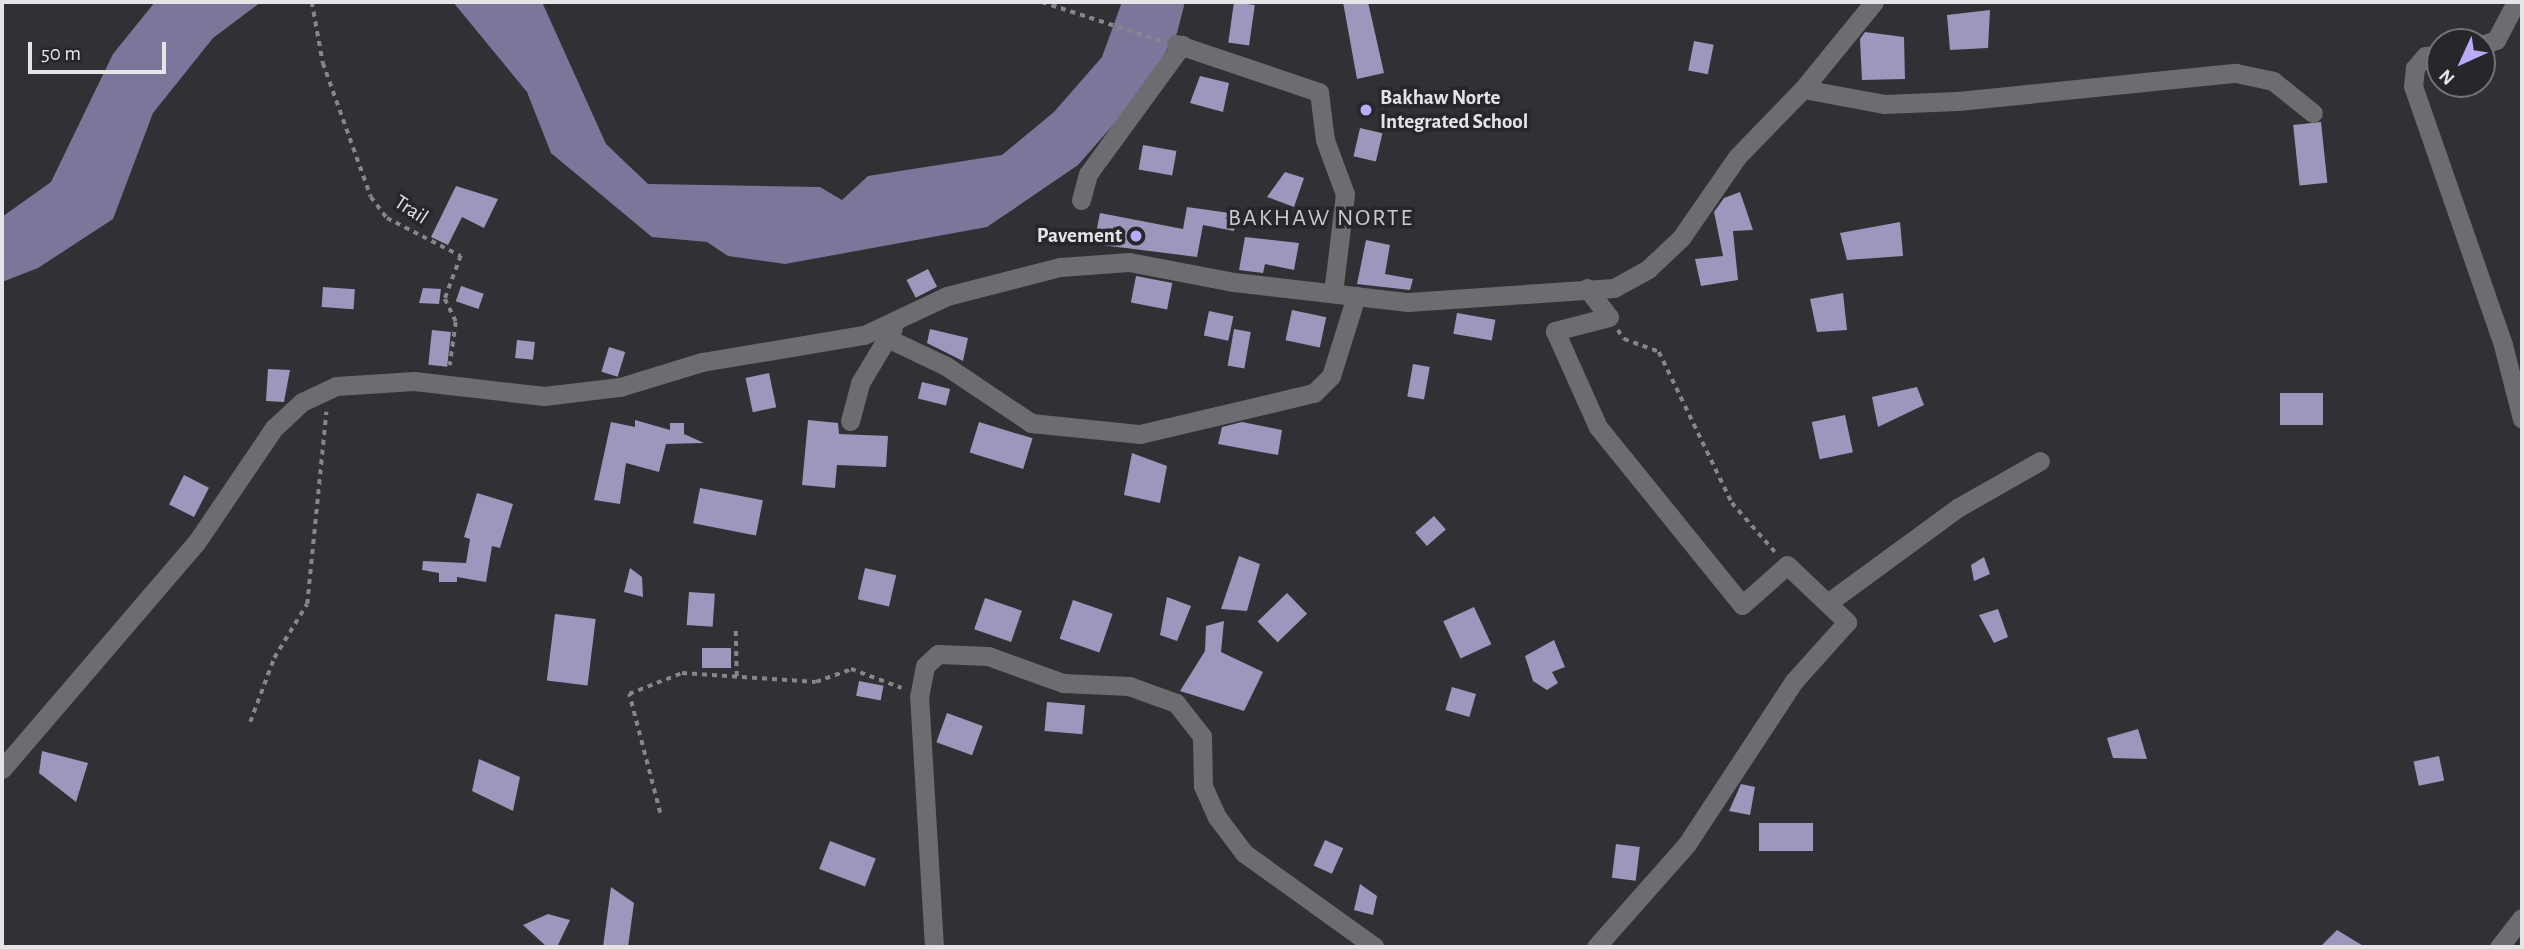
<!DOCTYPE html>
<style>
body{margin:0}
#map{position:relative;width:2524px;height:949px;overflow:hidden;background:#313035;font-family:"Alegreya Sans",sans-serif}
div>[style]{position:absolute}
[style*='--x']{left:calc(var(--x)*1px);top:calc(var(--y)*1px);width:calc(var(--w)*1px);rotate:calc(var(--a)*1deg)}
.water>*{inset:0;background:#7d769b}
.building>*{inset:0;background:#9d96bd;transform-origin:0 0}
.path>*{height:3.5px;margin-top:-1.75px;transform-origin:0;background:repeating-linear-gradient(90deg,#87878b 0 5px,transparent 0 10px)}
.minor>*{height:19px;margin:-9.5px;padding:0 9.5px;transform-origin:9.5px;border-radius:9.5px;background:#6d6c71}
.dots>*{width:19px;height:19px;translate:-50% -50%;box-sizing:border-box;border:4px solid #27262b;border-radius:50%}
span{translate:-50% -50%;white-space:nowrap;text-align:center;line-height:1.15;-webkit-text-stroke:7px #27262b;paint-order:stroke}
.poi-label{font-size:21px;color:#e5e5e8;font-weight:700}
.left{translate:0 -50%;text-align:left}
.right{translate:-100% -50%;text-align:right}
.street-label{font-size:21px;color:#e5e5e8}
.quarter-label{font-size:24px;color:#cac9cf;letter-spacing:2px}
.frame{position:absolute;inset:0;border:4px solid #e5e5e8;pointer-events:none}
.north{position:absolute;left:2426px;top:28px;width:70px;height:70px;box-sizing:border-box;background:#27262b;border:2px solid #737277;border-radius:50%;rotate:225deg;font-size:19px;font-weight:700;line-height:28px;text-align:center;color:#e5e5e8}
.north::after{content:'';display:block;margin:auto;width:24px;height:32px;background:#baaaf7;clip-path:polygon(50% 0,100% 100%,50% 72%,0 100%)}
.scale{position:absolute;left:28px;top:42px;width:138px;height:32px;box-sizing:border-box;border:4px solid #e5e5e8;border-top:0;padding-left:9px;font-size:21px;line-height:24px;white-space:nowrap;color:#e5e5e8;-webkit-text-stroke:5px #27262b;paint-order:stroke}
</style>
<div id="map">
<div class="water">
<i style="clip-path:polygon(155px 2px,261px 2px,213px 38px,153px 113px,113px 219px,38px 268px,2px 282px,2px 217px,51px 182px,113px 54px)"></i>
<i style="clip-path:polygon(453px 2px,542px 2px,606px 144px,648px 184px,820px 187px,842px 200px,868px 176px,1002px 155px,1054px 112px,1102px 57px,1122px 2px,1185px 2px,1177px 33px,1142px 92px,1078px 165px,987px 227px,785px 264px,728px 256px,707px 242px,652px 237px,551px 153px,527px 92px)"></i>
</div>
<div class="building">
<i style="left:1234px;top:2px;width:21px;height:41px;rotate:8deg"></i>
<i style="clip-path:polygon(1343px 2px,1368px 2px,1384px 73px,1357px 79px)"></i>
<i style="clip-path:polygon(1990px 10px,1988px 48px,1950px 50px,1947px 15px)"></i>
<i style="clip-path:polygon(1865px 32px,1904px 37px,1905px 79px,1862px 80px,1860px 39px)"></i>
<i style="left:1694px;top:41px;width:20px;height:30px;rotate:11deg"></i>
<i style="clip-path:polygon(1200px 76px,1229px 83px,1223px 112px,1190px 103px)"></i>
<i style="left:2321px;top:122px;width:61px;height:28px;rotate:84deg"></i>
<i style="left:1360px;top:128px;width:23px;height:29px;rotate:13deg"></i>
<i style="left:1143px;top:145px;width:34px;height:25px;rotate:10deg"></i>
<i style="clip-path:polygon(1285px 172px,1304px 178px,1294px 207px,1267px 197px)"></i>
<i style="clip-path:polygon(456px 186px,498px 199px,484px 228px,462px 217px,448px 245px,431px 237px)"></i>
<i style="clip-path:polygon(1740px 192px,1753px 230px,1733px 231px,1738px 280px,1701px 286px,1695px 259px,1723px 256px,1714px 212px,1724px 198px)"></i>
<i style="clip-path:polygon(1187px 207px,1237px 214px,1234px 231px,1203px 225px,1197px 257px,1094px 244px,1100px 213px,1183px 229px)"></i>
<i style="clip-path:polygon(1900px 222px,1903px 256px,1847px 260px,1840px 233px)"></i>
<i style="clip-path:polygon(1245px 237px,1299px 243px,1294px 270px,1265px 264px,1263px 273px,1239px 270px)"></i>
<i style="clip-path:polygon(1366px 240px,1390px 245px,1385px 274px,1413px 279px,1410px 290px,1357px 284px)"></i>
<i style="left:928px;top:269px;width:20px;height:24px;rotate:63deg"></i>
<i style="left:1136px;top:276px;width:37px;height:27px;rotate:11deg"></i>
<i style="left:461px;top:286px;width:24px;height:16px;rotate:19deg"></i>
<i style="left:323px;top:287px;width:32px;height:20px;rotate:4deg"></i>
<i style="clip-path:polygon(423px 288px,441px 289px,439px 304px,419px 303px)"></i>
<i style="clip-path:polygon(1843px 293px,1847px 330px,1817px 332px,1810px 299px)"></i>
<i style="left:1292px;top:310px;width:35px;height:31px;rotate:12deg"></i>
<i style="left:1209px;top:311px;width:25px;height:25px;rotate:12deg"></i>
<i style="left:1457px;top:313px;width:39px;height:21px;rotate:10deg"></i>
<i style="clip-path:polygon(930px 329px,968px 338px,963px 361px,927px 343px)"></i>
<i style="left:1234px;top:329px;width:17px;height:37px;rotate:10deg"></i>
<i style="left:432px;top:330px;width:19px;height:35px;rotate:6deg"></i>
<i style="left:517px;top:340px;width:18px;height:18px;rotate:6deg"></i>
<i style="left:609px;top:347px;width:17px;height:26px;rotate:17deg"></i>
<i style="left:1413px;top:364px;width:17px;height:33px;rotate:10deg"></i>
<i style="clip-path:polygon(268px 369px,290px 370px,284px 402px,266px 401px)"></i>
<i style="left:769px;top:373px;width:35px;height:24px;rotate:78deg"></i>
<i style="left:922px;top:382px;width:29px;height:17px;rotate:14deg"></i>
<i style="clip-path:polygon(1917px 387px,1924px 405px,1878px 427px,1872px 397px)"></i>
<i style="left:2323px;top:393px;width:32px;height:43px;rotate:90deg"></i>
<i style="left:1845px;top:415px;width:38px;height:34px;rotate:78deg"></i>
<i style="clip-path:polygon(635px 420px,670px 430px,670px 423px,684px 423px,684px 434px,704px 443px,666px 444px,659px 472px,626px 463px,620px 504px,594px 500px,611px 422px,635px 427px)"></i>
<i style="clip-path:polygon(808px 420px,838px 423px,839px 434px,888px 436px,886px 467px,837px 465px,835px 488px,802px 485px)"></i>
<i style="left:979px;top:422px;width:56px;height:32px;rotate:17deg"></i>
<i style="clip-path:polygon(1242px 422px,1282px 430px,1278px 455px,1218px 444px,1222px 427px)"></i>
<i style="clip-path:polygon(1132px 453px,1167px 466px,1160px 503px,1124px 495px)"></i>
<i style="left:184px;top:475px;width:28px;height:33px;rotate:27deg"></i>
<i style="left:700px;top:488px;width:64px;height:36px;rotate:11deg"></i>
<i style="clip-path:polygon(477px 493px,513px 504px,500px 548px,492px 546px,486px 582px,457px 577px,457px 582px,439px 582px,439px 573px,422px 570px,423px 561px,466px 563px,470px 539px,464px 537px)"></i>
<i style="left:1434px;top:516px;width:18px;height:25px;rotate:49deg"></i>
<i style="clip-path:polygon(1239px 556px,1260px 564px,1247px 611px,1221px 609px)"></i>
<i style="clip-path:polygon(1984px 557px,1990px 574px,1974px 581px,1971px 565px)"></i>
<i style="clip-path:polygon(630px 568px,642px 577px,643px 597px,624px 592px)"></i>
<i style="left:865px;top:568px;width:32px;height:32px;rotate:13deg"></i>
<i style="left:689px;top:592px;width:26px;height:33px;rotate:4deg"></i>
<i style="left:1287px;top:593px;width:29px;height:41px;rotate:46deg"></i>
<i style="clip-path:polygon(1167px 597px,1191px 606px,1177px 641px,1160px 635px)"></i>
<i style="left:985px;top:598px;width:39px;height:33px;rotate:19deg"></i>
<i style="left:1073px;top:600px;width:42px;height:41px;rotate:19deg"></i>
<i style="left:1474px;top:607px;width:41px;height:34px;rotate:65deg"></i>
<i style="clip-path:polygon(1998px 609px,2008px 637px,1994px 643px,1979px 615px)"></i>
<i style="left:555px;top:614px;width:41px;height:67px;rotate:7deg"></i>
<i style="clip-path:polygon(1224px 621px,1221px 652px,1263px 672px,1244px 711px,1180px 691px,1205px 651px,1206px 626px)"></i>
<i style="clip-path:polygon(1554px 640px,1565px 667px,1552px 672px,1558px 683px,1547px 690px,1533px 681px,1525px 656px)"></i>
<i style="left:702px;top:648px;width:29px;height:20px"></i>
<i style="left:859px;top:681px;width:25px;height:15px;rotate:11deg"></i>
<i style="left:1452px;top:687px;width:25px;height:24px;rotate:16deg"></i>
<i style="left:1047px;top:702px;width:38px;height:29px;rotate:5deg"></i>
<i style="left:947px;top:713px;width:38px;height:31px;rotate:20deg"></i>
<i style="clip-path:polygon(2138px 729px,2147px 759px,2113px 758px,2107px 738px)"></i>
<i style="clip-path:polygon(42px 751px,88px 763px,76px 802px,39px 773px)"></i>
<i style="left:2439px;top:756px;width:25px;height:26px;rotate:78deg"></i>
<i style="clip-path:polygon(479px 759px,520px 777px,513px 811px,472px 791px)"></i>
<i style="clip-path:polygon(1741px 784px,1755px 787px,1750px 815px,1729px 811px)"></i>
<i style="left:1759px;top:823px;width:54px;height:28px"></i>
<i style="left:1325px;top:840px;width:20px;height:28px;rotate:24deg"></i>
<i style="left:830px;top:841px;width:49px;height:30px;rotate:21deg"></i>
<i style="left:1616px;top:844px;width:24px;height:34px;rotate:7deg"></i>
<i style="clip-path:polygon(1360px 884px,1377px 896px,1373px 915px,1354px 910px)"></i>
<i style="clip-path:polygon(611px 887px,634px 903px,628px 947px,603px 947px)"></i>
<i style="clip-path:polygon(548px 914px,570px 920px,557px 947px,547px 947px,523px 925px)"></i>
<i style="clip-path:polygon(2337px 930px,2365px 947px,2320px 947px)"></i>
</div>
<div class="path">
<i style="--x:312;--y:2;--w:62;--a:79.8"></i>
<i style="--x:323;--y:63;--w:142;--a:70.3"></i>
<i style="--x:371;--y:197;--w:26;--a:53"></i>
<i style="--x:387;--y:218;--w:83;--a:27.2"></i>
<i style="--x:461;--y:256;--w:46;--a:110.4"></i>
<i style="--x:445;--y:299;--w:25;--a:64"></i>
<i style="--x:456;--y:322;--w:44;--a:97.8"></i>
<i style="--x:1042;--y:2;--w:125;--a:18.1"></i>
<i style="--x:1618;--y:330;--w:11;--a:56"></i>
<i style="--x:1624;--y:339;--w:37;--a:20"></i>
<i style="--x:1659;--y:352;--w:168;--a:64.2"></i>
<i style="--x:1732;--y:503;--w:67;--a:48.7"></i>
<i style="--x:736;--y:631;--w:46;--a:88.8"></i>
<i style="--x:250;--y:722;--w:68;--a:-69.4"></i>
<i style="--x:274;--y:658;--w:63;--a:-58.6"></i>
<i style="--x:307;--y:604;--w:193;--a:-84.3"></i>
<i style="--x:660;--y:813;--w:123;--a:-104.6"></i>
<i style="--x:629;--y:694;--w:57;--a:-21.6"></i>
<i style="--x:682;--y:673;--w:134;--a:3.8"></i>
<i style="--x:816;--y:682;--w:37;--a:-20"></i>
<i style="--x:851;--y:669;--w:54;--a:20.4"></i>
</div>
<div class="minor">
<i style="--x:1176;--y:44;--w:151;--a:18.6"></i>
<i style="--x:1319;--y:92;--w:48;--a:82.9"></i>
<i style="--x:1325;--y:140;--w:58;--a:69.7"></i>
<i style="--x:1345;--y:194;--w:100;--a:96.9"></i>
<i style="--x:2482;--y:45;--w:15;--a:-20"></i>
<i style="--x:2496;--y:40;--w:43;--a:-62.2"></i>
<i style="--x:2440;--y:54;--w:15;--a:172"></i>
<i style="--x:2425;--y:56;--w:16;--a:130"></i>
<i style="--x:2415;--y:68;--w:18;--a:96"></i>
<i style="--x:2413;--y:86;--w:274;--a:70.8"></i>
<i style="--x:2503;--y:345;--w:76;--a:75.6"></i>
<i style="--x:1803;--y:89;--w:82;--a:10.5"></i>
<i style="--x:1884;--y:104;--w:74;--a:-2.3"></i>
<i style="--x:1958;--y:101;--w:279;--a:-5.8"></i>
<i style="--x:2236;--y:73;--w:38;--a:12"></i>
<i style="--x:2273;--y:81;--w:51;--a:38.7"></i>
<i style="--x:1081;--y:200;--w:27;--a:-75"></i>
<i style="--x:1088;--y:174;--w:160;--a:-53.9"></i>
<i style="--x:1587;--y:288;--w:36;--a:53"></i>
<i style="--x:1609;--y:317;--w:56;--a:165.5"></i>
<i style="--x:1555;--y:331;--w:105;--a:65.9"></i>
<i style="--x:1598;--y:427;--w:229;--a:51"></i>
<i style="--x:1742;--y:605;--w:60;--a:-41.6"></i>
<i style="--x:1787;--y:565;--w:83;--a:43.5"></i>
<i style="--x:1847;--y:622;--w:79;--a:131.9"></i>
<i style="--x:1794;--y:681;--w:195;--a:123.3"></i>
<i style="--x:1687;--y:844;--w:137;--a:131.5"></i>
<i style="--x:887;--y:338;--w:65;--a:25.4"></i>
<i style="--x:946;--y:366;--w:102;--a:33.8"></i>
<i style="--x:1031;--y:423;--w:110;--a:5.8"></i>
<i style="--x:1140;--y:434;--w:179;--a:-13.3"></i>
<i style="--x:1314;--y:393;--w:24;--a:-45"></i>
<i style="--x:1331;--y:376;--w:84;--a:-72.6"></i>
<i style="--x:850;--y:421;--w:39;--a:-75"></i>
<i style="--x:860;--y:383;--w:64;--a:-59"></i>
<i style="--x:1829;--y:602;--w:161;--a:-36.2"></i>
<i style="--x:1959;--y:507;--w:93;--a:-29.6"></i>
<i style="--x:2;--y:769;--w:298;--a:-49.4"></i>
<i style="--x:196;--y:543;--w:139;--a:-55.9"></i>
<i style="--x:274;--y:428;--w:38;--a:-43"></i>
<i style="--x:302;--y:402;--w:38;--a:-25"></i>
<i style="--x:336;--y:386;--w:78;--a:-3.7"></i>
<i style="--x:414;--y:381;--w:131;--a:6.6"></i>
<i style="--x:544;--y:396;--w:77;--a:-6.8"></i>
<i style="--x:620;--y:387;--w:86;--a:-17"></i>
<i style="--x:702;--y:362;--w:164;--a:-9.5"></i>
<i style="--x:864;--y:335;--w:92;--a:-25.2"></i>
<i style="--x:947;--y:296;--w:117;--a:-14.4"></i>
<i style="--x:1060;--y:267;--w:69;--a:-4.1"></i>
<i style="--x:1129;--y:262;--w:107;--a:10.8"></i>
<i style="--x:1234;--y:282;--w:175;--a:6.6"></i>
<i style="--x:1408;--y:302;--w:206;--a:-3.9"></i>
<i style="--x:1614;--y:288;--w:39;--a:-29"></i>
<i style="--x:1648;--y:269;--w:45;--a:-43.2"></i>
<i style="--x:1681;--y:238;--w:98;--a:-55.3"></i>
<i style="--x:1737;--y:157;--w:95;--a:-45.9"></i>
<i style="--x:1803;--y:89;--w:112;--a:-50.8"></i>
<i style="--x:934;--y:947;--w:250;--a:-93.4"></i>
<i style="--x:919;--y:697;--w:32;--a:-79"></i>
<i style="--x:925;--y:666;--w:18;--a:-43"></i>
<i style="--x:938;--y:654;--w:50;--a:2.3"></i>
<i style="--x:988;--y:656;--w:80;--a:19.8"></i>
<i style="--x:1063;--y:683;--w:66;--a:2.6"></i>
<i style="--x:1129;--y:686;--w:50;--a:19.9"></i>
<i style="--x:1176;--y:703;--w:42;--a:51.8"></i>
<i style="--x:1202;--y:736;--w:50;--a:88.9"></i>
<i style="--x:1203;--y:786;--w:34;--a:66"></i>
<i style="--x:1217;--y:817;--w:45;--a:53.1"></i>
<i style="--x:1244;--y:853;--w:161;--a:35.7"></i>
<i style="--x:2499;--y:947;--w:37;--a:-52"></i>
</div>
<div class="dots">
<i style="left:1366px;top:110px;background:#baaaf7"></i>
<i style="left:1136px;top:236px;background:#baaaf7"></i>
</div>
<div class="poi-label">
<span class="left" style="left:1380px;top:110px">Bakhaw Norte<br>Integrated School</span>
<span class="right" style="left:1122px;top:236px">Pavement</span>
</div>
<div class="street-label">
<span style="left:411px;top:210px;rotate:33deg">Trail</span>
</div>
<div class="quarter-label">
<span style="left:1321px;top:219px">BAKHAW NORTE</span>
</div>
<div class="frame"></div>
<div class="north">N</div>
<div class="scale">50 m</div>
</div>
